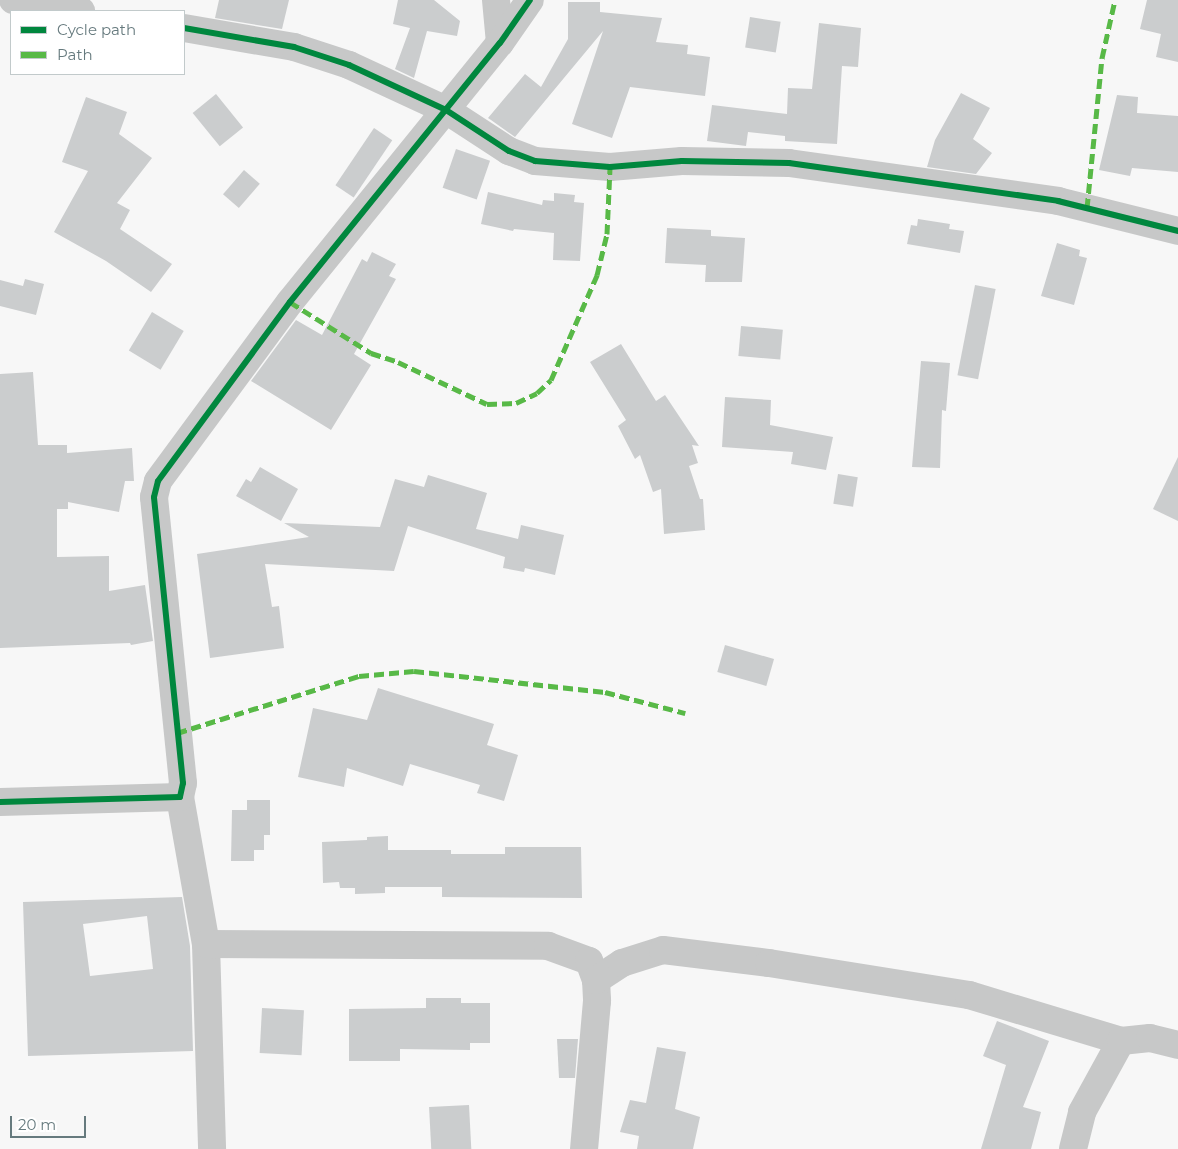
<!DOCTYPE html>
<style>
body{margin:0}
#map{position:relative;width:1178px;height:1149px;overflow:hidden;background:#f7f7f7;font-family:Montserrat,sans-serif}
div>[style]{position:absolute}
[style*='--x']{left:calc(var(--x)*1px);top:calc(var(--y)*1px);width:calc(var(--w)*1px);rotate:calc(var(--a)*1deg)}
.building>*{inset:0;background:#cbcdce;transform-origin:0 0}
.minor>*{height:28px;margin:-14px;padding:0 14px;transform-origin:14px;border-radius:14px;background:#c7c8c8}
.quiet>*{height:5px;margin-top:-2.5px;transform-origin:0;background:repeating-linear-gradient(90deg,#58b947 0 10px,transparent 0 15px)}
.cycleway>*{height:6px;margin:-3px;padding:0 3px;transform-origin:3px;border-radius:3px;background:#00873e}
span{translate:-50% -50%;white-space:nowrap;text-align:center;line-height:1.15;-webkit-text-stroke:5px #fff;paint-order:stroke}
.legend{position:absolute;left:10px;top:10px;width:175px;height:65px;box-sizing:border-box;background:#fff;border:1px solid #c2cacb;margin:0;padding:6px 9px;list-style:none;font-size:15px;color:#667a7e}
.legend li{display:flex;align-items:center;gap:10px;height:25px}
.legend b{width:25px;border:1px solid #c2cacb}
.scale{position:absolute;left:10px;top:1116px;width:76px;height:22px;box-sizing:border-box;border:2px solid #667a7e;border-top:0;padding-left:6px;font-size:15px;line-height:18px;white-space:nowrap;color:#667a7e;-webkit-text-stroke:4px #fff;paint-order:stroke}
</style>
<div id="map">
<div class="building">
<i style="clip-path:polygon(219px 0,289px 0,282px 29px,215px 18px)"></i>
<i style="clip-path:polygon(398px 0,434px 0,460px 21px,457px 36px,427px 31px,414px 78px,395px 69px,410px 28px,393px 24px)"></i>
<i style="clip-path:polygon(1147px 0,1178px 0,1178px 62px,1156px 57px,1161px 34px,1140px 29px)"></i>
<i style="clip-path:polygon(568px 2px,600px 2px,600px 12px,662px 18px,656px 42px,688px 45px,687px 54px,710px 57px,705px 96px,630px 87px,612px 138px,572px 124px,603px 31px,515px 137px,491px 120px,488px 118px,525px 74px,541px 87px,568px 39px)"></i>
<i style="left:750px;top:17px;width:31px;height:31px;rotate:9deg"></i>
<i style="clip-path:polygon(819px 23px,861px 28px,858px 67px,842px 66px,837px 144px,785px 141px,785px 136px,748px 132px,746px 146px,707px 141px,712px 105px,787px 114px,788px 88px,812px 89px)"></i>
<i style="clip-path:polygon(961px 93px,990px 108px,973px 139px,992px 153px,976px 174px,927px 167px,935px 140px)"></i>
<i style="left:216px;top:94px;width:43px;height:30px;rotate:51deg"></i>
<i style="clip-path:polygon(1117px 95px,1138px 97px,1137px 113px,1178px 116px,1178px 172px,1132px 168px,1130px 176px,1099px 170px)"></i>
<i style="clip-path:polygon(86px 97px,127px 112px,119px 134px,152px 158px,117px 203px,130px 210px,120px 229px,172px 264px,151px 292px,106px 261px,54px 232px,88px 171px,62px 162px)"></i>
<i style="left:374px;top:128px;width:22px;height:69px;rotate:34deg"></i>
<i style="left:456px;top:149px;width:36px;height:41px;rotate:19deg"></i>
<i style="left:244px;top:170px;width:21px;height:32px;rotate:41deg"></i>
<i style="clip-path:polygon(488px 192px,542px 205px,543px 200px,554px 201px,554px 193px,575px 195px,574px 202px,584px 203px,580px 261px,553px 260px,554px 233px,514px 229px,513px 231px,481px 224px)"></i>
<i style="clip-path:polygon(918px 219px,950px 224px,949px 229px,964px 231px,960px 253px,907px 244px,911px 225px,917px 226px)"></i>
<i style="clip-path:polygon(667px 228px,711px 230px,711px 236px,745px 238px,742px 282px,705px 282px,706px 265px,665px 263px)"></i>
<i style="clip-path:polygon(1057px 243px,1080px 250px,1079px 256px,1087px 258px,1074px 305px,1041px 296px)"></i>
<i style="clip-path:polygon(372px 252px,396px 264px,389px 276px,396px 279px,354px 354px,371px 365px,331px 430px,251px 381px,296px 320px,322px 335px,362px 259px,367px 262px)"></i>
<i style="clip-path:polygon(25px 279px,44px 284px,36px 315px,0 306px,0 280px,23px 286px)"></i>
<i style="left:975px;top:285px;width:21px;height:92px;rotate:11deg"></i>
<i style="left:152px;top:312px;width:37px;height:45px;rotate:31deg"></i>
<i style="left:741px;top:326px;width:42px;height:30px;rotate:5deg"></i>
<i style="clip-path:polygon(621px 344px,656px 401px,665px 395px,699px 446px,692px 445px,698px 463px,689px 466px,700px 499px,703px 499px,705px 530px,664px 534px,661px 489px,653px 492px,640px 455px,635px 459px,618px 426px,626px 420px,590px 362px)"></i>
<i style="clip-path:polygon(921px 361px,950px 363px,946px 411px,942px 410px,940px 468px,912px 467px)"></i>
<i style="clip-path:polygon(33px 372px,38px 445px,67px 445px,67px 453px,132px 448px,134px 481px,125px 481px,119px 512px,68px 502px,68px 509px,57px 509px,57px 557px,109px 556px,109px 591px,145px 585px,153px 641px,131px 645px,130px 643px,0 648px,0 374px)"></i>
<i style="clip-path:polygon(725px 397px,771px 400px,770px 425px,833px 437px,826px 470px,791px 464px,793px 452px,722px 447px)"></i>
<i style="clip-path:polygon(1178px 457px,1178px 521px,1153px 509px)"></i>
<i style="clip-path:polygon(260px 467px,298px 489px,281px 521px,236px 496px,246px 479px,251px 482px)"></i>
<i style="left:838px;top:474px;width:20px;height:30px;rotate:9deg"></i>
<i style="clip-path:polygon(428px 475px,487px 493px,476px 529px,518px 539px,521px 525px,564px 535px,555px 575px,525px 568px,524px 572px,503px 568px,505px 557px,408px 526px,394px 571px,265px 564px,272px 607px,279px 606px,284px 648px,210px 658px,197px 554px,309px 537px,284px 523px,380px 527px,395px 479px,424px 487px)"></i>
<i style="left:725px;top:645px;width:51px;height:28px;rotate:16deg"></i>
<i style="clip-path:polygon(378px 688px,494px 724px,487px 745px,518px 755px,504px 801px,477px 793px,480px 785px,410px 764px,403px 786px,347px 768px,344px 787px,298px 777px,313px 708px,367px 720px)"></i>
<i style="clip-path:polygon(247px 800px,270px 800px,270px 835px,264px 835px,264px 850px,254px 850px,254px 861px,231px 861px,232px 810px,247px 810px)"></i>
<i style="clip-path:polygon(388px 836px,388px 850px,451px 850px,451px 854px,505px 854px,505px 847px,581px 847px,582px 898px,442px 897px,442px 887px,385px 887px,385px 893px,355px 894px,355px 888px,340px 888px,339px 882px,323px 883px,322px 842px,367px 840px,367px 837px)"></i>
<i style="clip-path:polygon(evenodd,182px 897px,190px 946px,193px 1051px,28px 1056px,23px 902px,182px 897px,147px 916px,153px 969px,90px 976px,83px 924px,147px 916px)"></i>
<i style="clip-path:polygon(426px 998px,461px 998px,461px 1003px,490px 1003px,490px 1043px,470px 1043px,470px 1050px,400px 1049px,400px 1061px,349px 1061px,349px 1009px,426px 1008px)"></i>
<i style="left:262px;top:1008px;width:42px;height:45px;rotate:3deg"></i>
<i style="clip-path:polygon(997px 1021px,1049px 1041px,1023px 1107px,1041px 1112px,1031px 1149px,981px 1149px,1006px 1065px,983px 1056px)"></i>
<i style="clip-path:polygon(557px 1039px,578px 1039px,575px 1078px,559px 1078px)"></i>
<i style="clip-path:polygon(657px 1047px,686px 1052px,675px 1109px,700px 1117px,693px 1149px,637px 1149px,639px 1136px,620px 1132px,630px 1100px,646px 1103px)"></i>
<i style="left:469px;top:1105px;width:44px;height:40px;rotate:87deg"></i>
</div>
<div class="minor">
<i style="--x:13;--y:0;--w:69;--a:9.2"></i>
<i style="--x:496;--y:0;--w:43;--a:84.7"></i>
<i style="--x:184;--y:28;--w:112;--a:9.8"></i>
<i style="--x:294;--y:47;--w:58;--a:18.1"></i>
<i style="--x:349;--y:65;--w:107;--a:24.9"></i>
<i style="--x:446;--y:110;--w:75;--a:33.1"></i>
<i style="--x:509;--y:151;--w:28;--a:21"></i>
<i style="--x:535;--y:161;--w:75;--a:4.6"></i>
<i style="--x:610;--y:167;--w:72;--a:-4.8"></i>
<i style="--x:682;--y:161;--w:107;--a:1.1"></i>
<i style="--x:789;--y:163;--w:272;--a:8"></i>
<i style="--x:1058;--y:201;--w:124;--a:14"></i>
<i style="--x:180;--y:797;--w:149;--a:80"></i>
<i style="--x:206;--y:944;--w:205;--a:88.3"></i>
<i style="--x:0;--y:802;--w:180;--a:-1.6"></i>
<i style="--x:180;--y:797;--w:14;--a:-78"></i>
<i style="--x:183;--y:783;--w:287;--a:-95.8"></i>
<i style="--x:154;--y:497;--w:16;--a:-76"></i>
<i style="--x:158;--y:481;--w:222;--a:-53.6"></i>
<i style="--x:290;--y:302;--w:333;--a:-51"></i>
<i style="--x:500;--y:43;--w:52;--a:-55.1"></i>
<i style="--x:206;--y:944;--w:342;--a:0.3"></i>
<i style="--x:548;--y:946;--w:44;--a:20.1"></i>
<i style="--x:589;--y:961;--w:20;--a:70"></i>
<i style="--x:596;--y:980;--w:21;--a:87"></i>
<i style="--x:597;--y:1001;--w:149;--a:95"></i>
<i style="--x:596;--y:980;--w:31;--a:-33"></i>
<i style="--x:622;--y:963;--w:43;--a:-17.6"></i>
<i style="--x:663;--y:950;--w:107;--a:7"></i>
<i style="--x:769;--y:963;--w:203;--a:9.1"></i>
<i style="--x:969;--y:995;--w:159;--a:16.8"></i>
<i style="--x:1073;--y:1149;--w:38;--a:-76"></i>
<i style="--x:1082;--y:1112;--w:81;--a:-61.2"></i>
<i style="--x:1121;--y:1041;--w:29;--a:-6"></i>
<i style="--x:1150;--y:1038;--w:29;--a:14"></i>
</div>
<div class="quiet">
<i style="--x:1087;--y:208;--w:151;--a:-84.3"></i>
<i style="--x:1102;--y:58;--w:59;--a:-77.4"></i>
<i style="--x:290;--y:302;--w:96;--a:32.2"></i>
<i style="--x:371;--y:353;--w:28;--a:18"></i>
<i style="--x:398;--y:362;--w:98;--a:25.3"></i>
<i style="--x:487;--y:404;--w:29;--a:-2"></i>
<i style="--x:516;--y:403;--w:23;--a:-25"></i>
<i style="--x:537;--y:393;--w:19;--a:-43"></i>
<i style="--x:551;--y:380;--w:115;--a:-66.3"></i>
<i style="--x:597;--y:275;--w:42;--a:-76.3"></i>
<i style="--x:607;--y:234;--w:67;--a:-87.4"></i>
<i style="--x:177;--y:733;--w:191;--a:-17.4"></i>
<i style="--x:359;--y:676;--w:55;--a:-5.2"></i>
<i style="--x:414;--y:671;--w:192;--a:6.3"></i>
<i style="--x:605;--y:692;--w:83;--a:14.7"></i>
</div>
<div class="cycleway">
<i style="--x:184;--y:28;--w:112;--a:9.8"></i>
<i style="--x:294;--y:47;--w:58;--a:18.1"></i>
<i style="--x:349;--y:65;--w:107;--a:24.9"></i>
<i style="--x:446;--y:110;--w:75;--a:33.1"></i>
<i style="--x:509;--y:151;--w:28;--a:21"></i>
<i style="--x:535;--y:161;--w:75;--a:4.6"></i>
<i style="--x:610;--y:167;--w:72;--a:-4.8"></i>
<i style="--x:682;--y:161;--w:107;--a:1.1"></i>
<i style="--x:789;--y:163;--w:272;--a:8"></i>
<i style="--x:1058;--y:201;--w:124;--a:14"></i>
<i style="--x:0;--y:802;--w:180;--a:-1.6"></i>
<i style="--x:180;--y:797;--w:14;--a:-78"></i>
<i style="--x:183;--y:783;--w:287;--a:-95.8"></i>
<i style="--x:154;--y:497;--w:16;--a:-76"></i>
<i style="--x:158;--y:481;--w:222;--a:-53.6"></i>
<i style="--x:290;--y:302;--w:333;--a:-51"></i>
<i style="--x:500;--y:43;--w:52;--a:-55.1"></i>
</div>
<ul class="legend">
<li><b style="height:6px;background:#00873e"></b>Cycle path</li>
<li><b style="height:6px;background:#58b947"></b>Path</li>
</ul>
<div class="scale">20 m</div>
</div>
